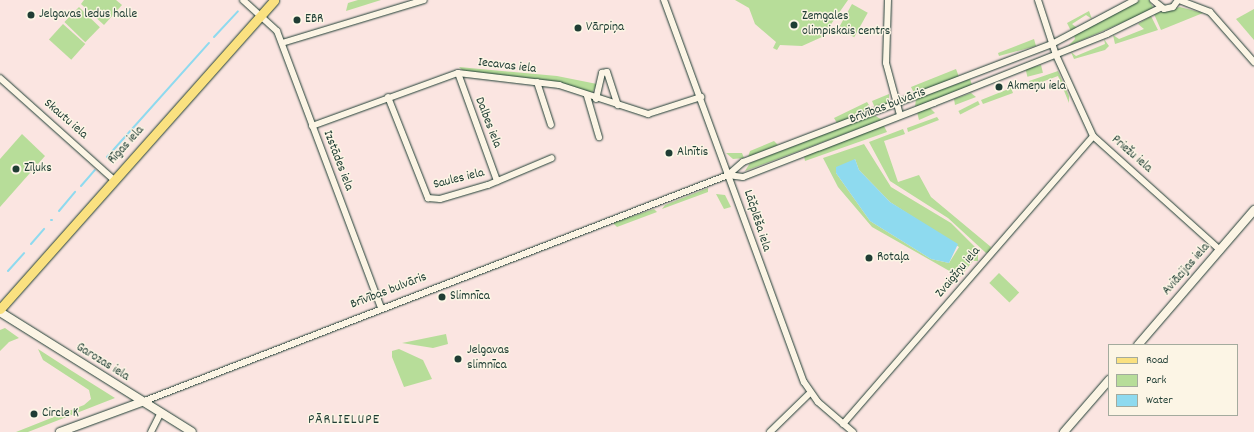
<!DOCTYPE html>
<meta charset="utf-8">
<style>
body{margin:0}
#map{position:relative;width:1254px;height:432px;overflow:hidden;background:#fbe5e1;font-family:Dekko,sans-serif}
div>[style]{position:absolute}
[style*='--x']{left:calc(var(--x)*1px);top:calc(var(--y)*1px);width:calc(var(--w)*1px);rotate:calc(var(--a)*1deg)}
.green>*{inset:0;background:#b7dd99;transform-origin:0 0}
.water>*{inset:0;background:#8edaef}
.stream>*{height:2px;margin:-1px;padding:0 1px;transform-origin:1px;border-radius:1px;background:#8edaef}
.roads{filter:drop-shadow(0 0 1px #1f3d34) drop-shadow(0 0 1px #1f3d34)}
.street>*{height:6px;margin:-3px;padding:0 3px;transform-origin:3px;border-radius:3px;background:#fcf5e5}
.secondary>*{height:8px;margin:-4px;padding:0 4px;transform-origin:4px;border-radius:4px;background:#fcf5e5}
.primary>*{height:9px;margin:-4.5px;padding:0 4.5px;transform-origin:4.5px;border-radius:4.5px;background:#fae180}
.dots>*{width:11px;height:11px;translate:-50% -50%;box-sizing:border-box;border:2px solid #fcf5e5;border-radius:50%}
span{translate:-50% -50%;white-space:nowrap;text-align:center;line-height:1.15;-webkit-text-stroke:3px #fcf5e5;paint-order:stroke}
.poi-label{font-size:13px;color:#1f3d34}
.left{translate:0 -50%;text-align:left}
.street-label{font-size:13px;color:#1f3d34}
.neighbourhood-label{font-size:14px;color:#1f3d34;letter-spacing:1px}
.legend{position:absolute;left:1108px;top:344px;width:130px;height:72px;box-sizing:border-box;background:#fcf5e5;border:1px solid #a4ab9e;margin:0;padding:5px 7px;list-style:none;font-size:12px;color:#1f3d34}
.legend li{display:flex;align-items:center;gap:8px;height:20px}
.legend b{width:20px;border:1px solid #a4ab9e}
</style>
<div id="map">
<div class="green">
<i style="clip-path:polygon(84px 0,116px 0,122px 5px,104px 25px,81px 4px)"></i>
<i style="clip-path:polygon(358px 0,381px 0,346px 11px,348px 3px)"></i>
<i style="clip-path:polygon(735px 0,848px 0,822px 37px,802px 46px,780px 45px,777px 50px,773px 48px,776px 42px,755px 24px,749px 8px)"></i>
<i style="clip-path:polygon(1140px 0,1149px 0,1154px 9px,1068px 46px,1075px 39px,1074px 35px)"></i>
<i style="left:852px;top:4px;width:18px;height:28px;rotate:29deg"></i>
<i style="left:79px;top:7px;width:29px;height:21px;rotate:44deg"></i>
<i style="clip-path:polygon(1180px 7px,1203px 13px,1161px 30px,1154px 14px)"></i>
<i style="clip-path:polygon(1254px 9px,1254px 40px,1236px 19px)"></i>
<i style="clip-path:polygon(1089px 11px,1092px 19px,1086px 15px,1072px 24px,1077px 28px,1071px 31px,1067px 23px)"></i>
<i style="clip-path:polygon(1151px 16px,1158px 30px,1115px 44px,1113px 35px,1119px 39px,1144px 29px,1138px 24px)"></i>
<i style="left:63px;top:24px;width:30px;height:21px;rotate:42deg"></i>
<i style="clip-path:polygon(1034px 39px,1036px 46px,999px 56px,998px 53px)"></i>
<i style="clip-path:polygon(1104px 39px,1109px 46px,1105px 50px,1074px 59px,1071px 52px,1076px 56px,1105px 44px)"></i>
<i style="left:1041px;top:65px;width:8px;height:16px;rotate:76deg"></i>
<i style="clip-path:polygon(459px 67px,557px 76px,597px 84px,592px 93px,463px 71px)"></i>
<i style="clip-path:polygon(956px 69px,959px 77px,914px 93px,911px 87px)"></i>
<i style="clip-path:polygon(1058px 71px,1069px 96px,1069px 103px,1058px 76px,1031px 86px,1029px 81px)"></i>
<i style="clip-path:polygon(970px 79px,972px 85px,915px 107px,916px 99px)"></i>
<i style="clip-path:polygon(1011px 88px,1013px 93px,983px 104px,981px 100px)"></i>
<i style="clip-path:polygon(971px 93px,976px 97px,955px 105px,954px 99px)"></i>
<i style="clip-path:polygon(889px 94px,889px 104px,876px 110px,872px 101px)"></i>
<i style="left:978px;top:101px;width:4px;height:22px;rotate:63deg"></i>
<i style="clip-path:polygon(867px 102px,873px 111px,870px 113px,837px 123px,834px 118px)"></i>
<i style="clip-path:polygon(930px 108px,935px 113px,919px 120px,917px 112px)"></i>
<i style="clip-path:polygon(874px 115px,882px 120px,745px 171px,750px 163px)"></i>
<i style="clip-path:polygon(937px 117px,939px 120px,908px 132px,907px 128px)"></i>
<i style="clip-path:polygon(883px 124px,887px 132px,805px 161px,804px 156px)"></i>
<i style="clip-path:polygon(903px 129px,905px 134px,884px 141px,898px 182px,919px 175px,931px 197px,991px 247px,989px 252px,986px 253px,948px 218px,890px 181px,869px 142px)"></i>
<i style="clip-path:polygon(22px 134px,45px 156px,0 207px,0 159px)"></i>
<i style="clip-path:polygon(774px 141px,778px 145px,748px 157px,750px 151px)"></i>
<i style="clip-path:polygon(evenodd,864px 144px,891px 187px,951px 223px,978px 250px,978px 261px,973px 261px,960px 277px,872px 227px,838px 187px,823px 158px,864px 144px,855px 159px,859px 170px,890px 202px,959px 247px,949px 263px,931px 259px,870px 221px,836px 173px,855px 159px)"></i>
<i style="clip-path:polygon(726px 153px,742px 153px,744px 158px,733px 159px)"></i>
<i style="clip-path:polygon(708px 188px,708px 192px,662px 209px,665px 205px)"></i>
<i style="clip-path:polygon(716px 194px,725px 195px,731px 207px,724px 209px)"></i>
<i style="clip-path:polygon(654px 209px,657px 212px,617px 227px,613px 223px)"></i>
<i style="left:999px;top:273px;width:28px;height:14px;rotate:44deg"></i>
<i style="clip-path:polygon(5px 328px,19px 338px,9px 342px,0 351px,0 330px)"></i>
<i style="clip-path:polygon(446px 334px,448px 344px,433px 348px,402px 343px)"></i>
<i style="clip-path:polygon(38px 349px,72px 371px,115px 398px,28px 432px,16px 432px,84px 405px,91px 399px,89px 390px,43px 360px)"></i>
<i style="clip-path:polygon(399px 349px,423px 360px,432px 379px,404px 387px,392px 357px,392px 351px)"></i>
</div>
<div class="water">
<i style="clip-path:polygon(855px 159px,859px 170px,890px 202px,958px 244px,949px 263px,931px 259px,870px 221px,836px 173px,836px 167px)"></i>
</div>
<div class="stream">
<i style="--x:214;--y:37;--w:35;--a:-47"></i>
<i style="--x:107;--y:157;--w:153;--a:-48.2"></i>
<i style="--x:81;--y:186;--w:21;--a:-49"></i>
<i style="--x:59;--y:211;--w:25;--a:-50"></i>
<i style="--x:51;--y:220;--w:1;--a:0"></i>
<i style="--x:31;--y:244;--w:20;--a:-49"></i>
<i style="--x:8;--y:271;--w:24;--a:-48"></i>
</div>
<div class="roads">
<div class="street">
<i style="--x:243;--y:0;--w:46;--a:42.4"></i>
<i style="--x:277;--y:31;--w:296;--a:69.4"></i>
<i style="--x:664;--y:0;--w:407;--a:69.9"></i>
<i style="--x:804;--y:382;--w:24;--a:55"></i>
<i style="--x:818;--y:402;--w:46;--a:40.6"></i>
<i style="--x:888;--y:0;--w:63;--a:91.8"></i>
<i style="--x:886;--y:63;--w:54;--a:74.9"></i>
<i style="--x:1038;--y:0;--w:58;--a:71.9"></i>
<i style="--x:1056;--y:55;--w:89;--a:65.4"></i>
<i style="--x:1093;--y:136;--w:171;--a:41.9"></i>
<i style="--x:1153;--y:0;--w:14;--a:39"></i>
<i style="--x:1164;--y:9;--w:9;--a:-13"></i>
<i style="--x:1173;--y:7;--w:9;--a:-54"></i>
<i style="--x:1179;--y:0;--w:33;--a:21"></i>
<i style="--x:1210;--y:12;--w:67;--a:48.7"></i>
<i style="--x:282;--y:43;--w:148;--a:-16.8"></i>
<i style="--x:458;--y:73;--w:115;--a:70.1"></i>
<i style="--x:0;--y:78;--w:153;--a:41.8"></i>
<i style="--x:537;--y:82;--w:45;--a:72"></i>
<i style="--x:587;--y:96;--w:43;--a:73.7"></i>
<i style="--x:388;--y:97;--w:109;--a:68.4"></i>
<i style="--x:428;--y:198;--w:12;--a:5"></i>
<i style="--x:440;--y:199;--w:50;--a:-16.3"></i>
<i style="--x:488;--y:185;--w:69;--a:-22.9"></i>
<i style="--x:596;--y:99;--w:27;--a:-77"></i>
<i style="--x:602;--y:73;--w:5;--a:-11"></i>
<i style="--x:607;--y:72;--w:35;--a:72"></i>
<i style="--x:312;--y:126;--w:155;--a:-20"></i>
<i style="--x:458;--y:73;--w:102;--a:6.8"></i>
<i style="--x:559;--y:85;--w:94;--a:18"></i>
<i style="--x:648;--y:114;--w:56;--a:-17.8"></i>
<i style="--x:728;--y:175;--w:15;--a:8"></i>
<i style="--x:743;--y:177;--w:205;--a:-21.2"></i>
<i style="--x:934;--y:103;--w:186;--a:-21.7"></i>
<i style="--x:1107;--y:34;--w:59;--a:-26.1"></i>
<i style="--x:142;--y:402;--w:628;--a:-21.17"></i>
<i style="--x:728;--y:175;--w:20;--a:-41"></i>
<i style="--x:743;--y:162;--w:331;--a:-20.9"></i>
<i style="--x:1052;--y:44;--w:94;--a:-27.9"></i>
<i style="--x:843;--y:424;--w:381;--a:-49"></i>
<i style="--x:151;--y:432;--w:20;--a:-63"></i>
<i style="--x:770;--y:432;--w:56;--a:-44.3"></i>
</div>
<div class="secondary">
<i style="--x:0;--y:312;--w:226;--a:32"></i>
<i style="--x:1138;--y:345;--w:178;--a:-49.3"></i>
<i style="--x:60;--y:432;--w:87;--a:-20.1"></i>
<i style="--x:1064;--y:432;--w:69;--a:-49.1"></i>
</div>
<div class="primary">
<i style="--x:0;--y:309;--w:413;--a:-48.4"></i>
</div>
</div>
<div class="dots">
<i style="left:31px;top:15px;background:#1f3d34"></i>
<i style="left:297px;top:20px;background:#1f3d34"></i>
<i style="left:794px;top:25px;background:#1f3d34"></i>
<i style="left:578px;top:28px;background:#1f3d34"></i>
<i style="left:999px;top:87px;background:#1f3d34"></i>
<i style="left:669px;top:153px;background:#1f3d34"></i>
<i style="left:16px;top:169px;background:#1f3d34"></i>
<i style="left:869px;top:258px;background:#1f3d34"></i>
<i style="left:442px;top:297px;background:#1f3d34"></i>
<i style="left:458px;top:359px;background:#1f3d34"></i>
<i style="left:34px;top:414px;background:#1f3d34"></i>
</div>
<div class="poi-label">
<span class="left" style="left:39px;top:15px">Jelgavas ledus halle</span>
<span class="left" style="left:802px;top:25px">Zemgales<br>olimpiskais centrs</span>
<span class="left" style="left:305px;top:20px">EBR</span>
<span class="left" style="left:586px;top:28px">Vārpiņa</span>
<span class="left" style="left:1007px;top:87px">Akmeņu iela</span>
<span class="left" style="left:677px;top:153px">Alnītis</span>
<span class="left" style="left:24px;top:169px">Zīļuks</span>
<span class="left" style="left:877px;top:258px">Rotaļa</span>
<span class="left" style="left:450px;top:297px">Slimnīca</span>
<span class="left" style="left:467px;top:359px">Jelgavas<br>slimnīca</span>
<span class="left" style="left:42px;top:414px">Circle K</span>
</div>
<div class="street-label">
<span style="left:507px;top:67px;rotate:7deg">Iecavas iela</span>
<span style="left:888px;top:107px;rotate:-21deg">Brīvības bulvāris</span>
<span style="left:65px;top:120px;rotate:41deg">Skautu iela</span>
<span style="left:487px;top:123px;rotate:69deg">Dalbes iela</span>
<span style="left:127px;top:146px;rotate:-48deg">Rīgas iela</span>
<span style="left:1131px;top:155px;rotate:41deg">Priežu iela</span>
<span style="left:337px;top:161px;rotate:69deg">Izstādes iela</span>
<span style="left:459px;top:180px;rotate:-14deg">Saules iela</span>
<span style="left:756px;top:221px;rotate:72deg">Lāčplēša iela</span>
<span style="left:1187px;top:270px;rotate:-49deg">Aviācijas iela</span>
<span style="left:959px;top:273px;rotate:-50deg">Zvaigžņu iela</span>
<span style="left:389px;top:292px;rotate:-21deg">Brīvības bulvāris</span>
<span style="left:102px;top:363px;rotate:32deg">Garozas iela</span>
</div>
<div class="neighbourhood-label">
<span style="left:344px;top:420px">PĀRLIELUPE</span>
</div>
<ul class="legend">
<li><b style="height:5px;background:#fae180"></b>Road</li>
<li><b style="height:11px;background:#b7dd99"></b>Park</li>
<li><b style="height:11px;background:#8edaef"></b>Water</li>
</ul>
</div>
